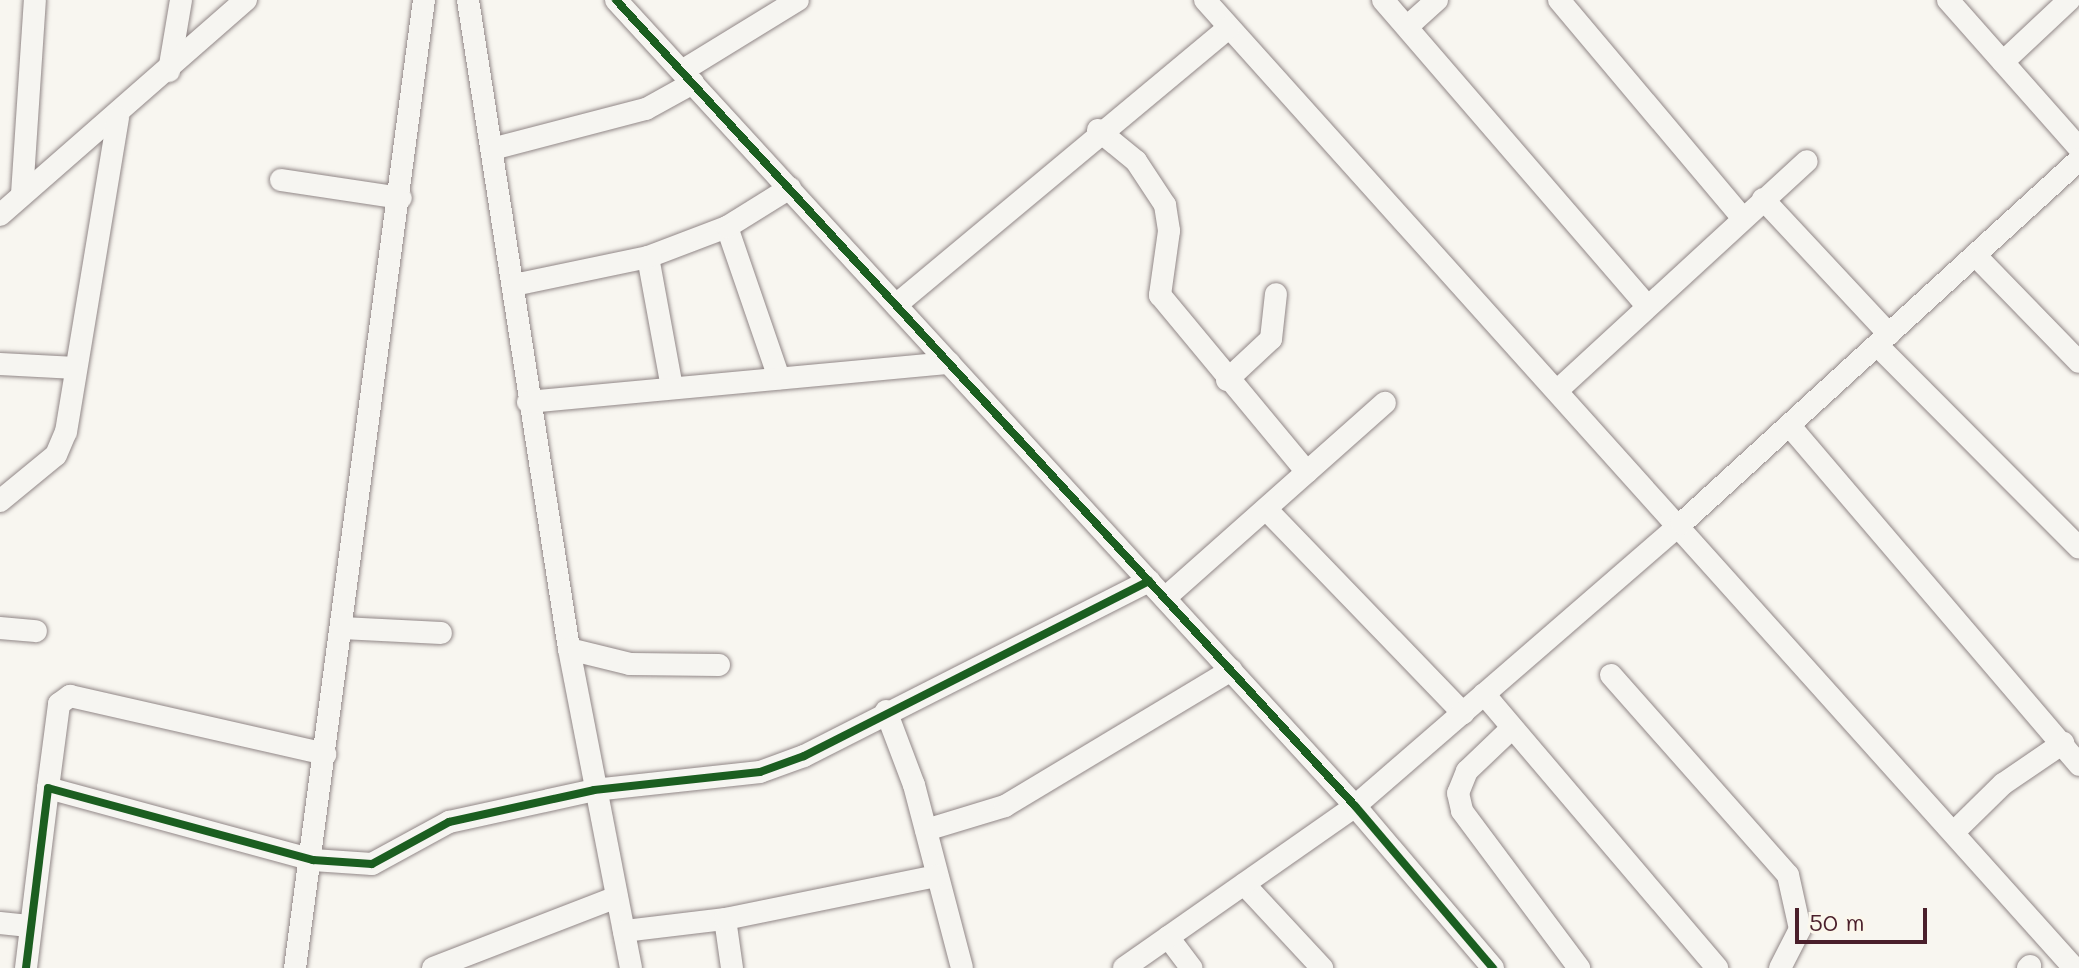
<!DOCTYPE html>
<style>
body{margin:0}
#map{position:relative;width:2079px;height:968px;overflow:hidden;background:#f8f6f0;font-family:Mali,sans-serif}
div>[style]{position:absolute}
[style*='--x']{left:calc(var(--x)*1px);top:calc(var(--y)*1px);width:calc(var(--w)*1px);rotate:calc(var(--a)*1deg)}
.roads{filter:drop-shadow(0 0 2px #918787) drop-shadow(0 0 2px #918787)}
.minor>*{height:22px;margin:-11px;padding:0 11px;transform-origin:11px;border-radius:11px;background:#f6f5f1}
.cycleway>*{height:8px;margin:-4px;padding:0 4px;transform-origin:4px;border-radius:4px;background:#1b5e20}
span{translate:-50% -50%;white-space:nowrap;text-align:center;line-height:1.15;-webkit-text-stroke:6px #fbf7ec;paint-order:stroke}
.scale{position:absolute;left:1795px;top:908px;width:132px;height:36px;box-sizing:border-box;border:4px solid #4a1f2b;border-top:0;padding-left:10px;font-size:24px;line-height:28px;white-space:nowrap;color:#4a1f2b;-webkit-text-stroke:6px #fbf7ec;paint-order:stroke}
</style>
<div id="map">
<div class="roads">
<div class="minor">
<i style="--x:468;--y:0;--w:657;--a:81.15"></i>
<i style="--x:569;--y:649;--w:325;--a:79"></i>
<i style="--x:616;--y:0;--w:1094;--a:47.48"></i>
<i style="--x:1355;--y:806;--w:213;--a:49.6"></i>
<i style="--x:1205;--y:0;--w:1301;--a:48.08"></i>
<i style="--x:1383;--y:0;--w:403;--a:49.2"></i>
<i style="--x:1559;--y:0;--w:284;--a:49.9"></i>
<i style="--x:1948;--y:0;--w:198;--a:48.5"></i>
<i style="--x:1408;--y:26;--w:39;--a:-42"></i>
<i style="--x:2003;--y:62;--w:91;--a:-43.2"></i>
<i style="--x:169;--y:71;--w:72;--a:-80.4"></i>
<i style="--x:682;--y:71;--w:136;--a:-31.5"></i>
<i style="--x:1098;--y:130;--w:49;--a:39.2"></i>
<i style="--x:1136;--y:161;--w:53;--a:56.6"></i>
<i style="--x:1165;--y:205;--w:26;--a:81"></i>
<i style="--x:1169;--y:231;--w:65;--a:98"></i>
<i style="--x:1160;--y:295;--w:230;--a:50.3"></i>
<i style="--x:492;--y:149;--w:159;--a:-14.6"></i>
<i style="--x:646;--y:109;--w:54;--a:-29"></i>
<i style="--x:281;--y:180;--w:121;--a:8.5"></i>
<i style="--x:22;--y:194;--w:194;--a:-86.2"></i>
<i style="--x:1763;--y:199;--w:185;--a:47"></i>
<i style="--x:0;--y:215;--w:327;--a:-41.2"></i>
<i style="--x:727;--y:227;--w:160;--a:71"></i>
<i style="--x:1975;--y:255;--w:149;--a:45.8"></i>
<i style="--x:648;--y:257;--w:133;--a:79.6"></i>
<i style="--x:514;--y:285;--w:137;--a:-11.8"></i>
<i style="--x:648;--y:257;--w:85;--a:-20.8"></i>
<i style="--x:727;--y:227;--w:74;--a:-31.8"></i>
<i style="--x:896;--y:305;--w:433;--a:-39.8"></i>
<i style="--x:1877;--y:345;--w:286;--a:45.1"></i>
<i style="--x:0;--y:364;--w:76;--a:3"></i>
<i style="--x:1227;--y:380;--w:60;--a:-43"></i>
<i style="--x:1271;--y:339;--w:45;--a:-83.7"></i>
<i style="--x:1560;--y:388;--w:335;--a:-42.6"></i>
<i style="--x:528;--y:402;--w:423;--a:-5.3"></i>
<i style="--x:1789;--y:425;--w:447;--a:49.5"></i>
<i style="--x:0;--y:501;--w:72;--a:-39.4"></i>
<i style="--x:56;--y:455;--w:25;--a:-67"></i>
<i style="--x:66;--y:432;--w:319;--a:-80.6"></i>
<i style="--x:1266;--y:509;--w:284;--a:46"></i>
<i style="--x:1165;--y:598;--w:294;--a:-41.6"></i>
<i style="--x:0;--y:628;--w:36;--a:5"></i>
<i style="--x:342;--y:628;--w:99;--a:2.9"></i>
<i style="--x:569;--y:649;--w:63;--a:13.8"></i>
<i style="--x:630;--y:664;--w:89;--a:0.6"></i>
<i style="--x:1611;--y:675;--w:267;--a:48.5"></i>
<i style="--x:1788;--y:875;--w:55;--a:77.5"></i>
<i style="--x:1800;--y:929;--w:44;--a:117.1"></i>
<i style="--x:1484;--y:694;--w:360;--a:49.6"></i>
<i style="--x:886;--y:711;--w:79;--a:69.3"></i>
<i style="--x:914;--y:785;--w:189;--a:75.3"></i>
<i style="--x:1511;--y:729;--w:61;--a:136.3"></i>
<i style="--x:1467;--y:771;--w:24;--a:112"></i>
<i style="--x:1458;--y:793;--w:18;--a:77"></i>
<i style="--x:1462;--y:811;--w:196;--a:53.3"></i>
<i style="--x:48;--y:788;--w:85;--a:-82.5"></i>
<i style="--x:59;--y:704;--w:14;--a:-36"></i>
<i style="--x:70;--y:696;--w:262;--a:12.8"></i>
<i style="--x:926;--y:830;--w:83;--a:-16.9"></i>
<i style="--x:1005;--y:806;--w:264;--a:-31"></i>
<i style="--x:1954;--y:832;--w:69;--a:-44.4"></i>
<i style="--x:2003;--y:784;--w:73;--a:-34.3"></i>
<i style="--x:1244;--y:884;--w:115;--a:47.1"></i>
<i style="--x:0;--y:923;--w:29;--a:6"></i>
<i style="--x:624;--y:931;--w:102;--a:-6.8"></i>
<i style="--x:1168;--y:937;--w:39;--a:53"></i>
<i style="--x:26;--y:968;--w:181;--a:-83"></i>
<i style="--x:48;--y:788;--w:275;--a:15.2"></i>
<i style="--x:313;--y:860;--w:59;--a:3.9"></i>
<i style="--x:372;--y:864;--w:88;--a:-28.6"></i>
<i style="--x:449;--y:822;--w:148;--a:-12.4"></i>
<i style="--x:594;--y:790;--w:167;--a:-6.2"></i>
<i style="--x:760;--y:772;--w:47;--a:-20"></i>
<i style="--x:804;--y:756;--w:387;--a:-26.9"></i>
<i style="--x:295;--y:968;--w:977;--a:-82.41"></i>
<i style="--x:433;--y:968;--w:197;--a:-21.1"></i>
<i style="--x:732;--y:968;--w:49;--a:-98.1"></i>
<i style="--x:725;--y:919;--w:216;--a:-11.5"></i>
<i style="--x:1124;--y:968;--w:282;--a:-35"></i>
<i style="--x:1355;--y:806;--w:432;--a:-40.9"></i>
<i style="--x:1682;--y:523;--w:538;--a:-42.44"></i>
<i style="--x:2028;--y:968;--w:3;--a:-45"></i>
</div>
</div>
<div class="cycleway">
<i style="--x:616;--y:0;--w:1094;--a:47.48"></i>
<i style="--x:1355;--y:806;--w:213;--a:49.6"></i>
<i style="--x:26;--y:968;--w:181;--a:-83"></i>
<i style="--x:48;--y:788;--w:275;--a:15.2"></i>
<i style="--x:313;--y:860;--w:59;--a:3.9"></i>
<i style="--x:372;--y:864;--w:88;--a:-28.6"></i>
<i style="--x:449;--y:822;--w:148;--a:-12.4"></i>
<i style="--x:594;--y:790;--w:167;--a:-6.2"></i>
<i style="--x:760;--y:772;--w:47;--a:-20"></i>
<i style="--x:804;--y:756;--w:387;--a:-26.9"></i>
</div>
<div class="scale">50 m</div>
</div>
